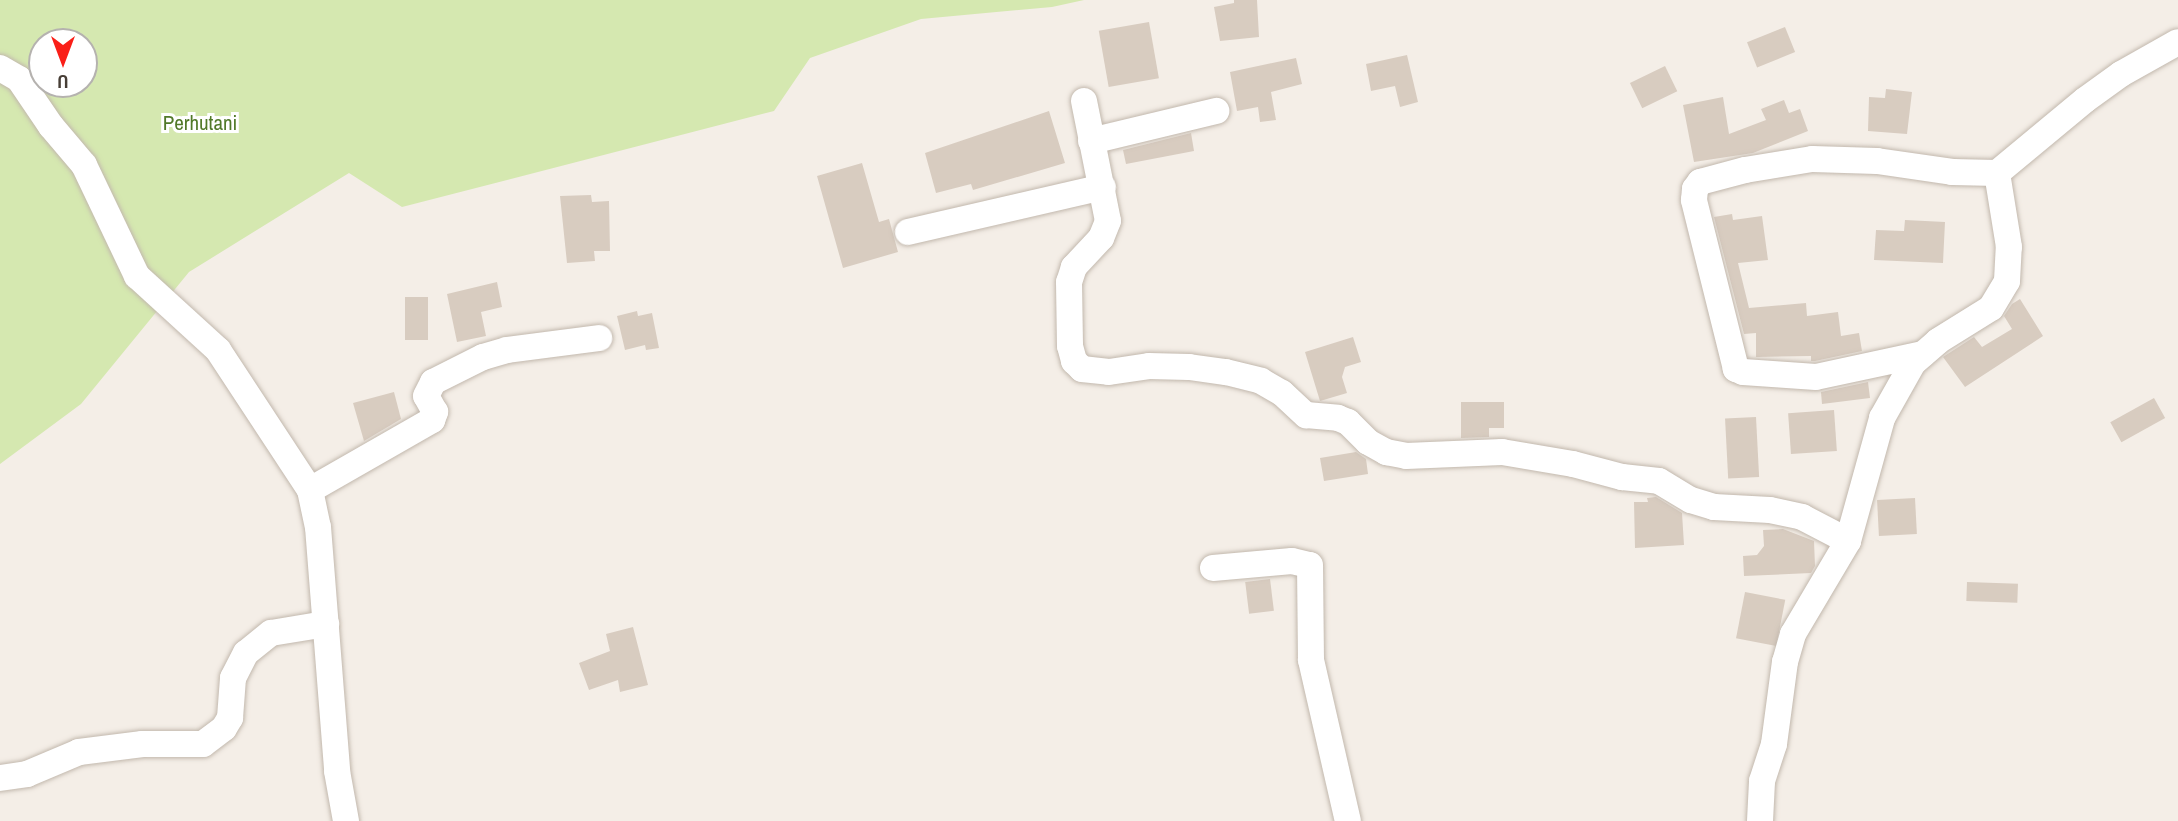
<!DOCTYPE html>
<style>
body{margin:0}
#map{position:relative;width:2178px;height:821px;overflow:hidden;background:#f4eee7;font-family:"Archivo Narrow",sans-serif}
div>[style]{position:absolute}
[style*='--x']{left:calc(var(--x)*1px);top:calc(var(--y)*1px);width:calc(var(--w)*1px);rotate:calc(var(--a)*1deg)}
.green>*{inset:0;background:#d5e8b0}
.building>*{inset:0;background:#d8ccc0;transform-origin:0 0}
.roads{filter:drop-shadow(0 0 2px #c2b8ad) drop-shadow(0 0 2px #c2b8ad)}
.minor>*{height:26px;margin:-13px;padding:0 13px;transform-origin:13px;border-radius:13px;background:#fff}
span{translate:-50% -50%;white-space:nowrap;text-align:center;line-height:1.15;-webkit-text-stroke:6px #fff;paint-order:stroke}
.park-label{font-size:21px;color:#517929}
.north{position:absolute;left:28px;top:28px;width:70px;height:70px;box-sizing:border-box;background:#fff;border:2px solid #b5b2af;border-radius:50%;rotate:180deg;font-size:19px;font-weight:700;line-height:28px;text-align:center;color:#473e36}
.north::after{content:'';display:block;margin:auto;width:24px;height:32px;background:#fa1f18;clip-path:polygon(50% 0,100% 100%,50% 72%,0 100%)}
</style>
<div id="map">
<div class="green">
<i style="clip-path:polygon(evenodd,0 0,1084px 0,1052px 7px,921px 19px,810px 58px,774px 111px,402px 207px,349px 173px,189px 272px,81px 404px,0 464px,0 0,42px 42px,84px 42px,84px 84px,42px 84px,42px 42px)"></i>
</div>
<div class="building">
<i style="clip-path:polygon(1234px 0,1257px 0,1259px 37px,1220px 41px,1214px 7px,1234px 3px)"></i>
<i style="left:1149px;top:22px;width:57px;height:51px;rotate:80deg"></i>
<i style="left:1785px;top:27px;width:27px;height:41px;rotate:68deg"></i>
<i style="clip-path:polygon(1407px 55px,1418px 102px,1400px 107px,1395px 86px,1371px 91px,1366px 64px)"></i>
<i style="clip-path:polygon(1296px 58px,1302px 84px,1271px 92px,1276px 120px,1260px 122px,1258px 107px,1237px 111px,1230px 72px)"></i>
<i style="left:1665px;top:66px;width:28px;height:39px;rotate:64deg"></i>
<i style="clip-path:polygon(1886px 89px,1912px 92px,1907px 134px,1868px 131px,1869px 97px,1885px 98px)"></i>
<i style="clip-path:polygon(1723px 97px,1729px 134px,1766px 120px,1761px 109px,1784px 100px,1789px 113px,1800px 109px,1808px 131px,1753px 153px,1694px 162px,1683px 105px)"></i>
<i style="clip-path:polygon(1049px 111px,1065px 163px,973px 190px,971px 184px,936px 193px,925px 153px)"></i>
<i style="clip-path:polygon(1191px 133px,1194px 151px,1126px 164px,1123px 150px)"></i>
<i style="clip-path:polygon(862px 163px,879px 222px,889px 219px,898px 252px,843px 268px,817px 176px)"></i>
<i style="clip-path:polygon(591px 195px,592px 202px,609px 201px,610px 251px,594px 251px,595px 261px,567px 263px,560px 196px)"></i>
<i style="clip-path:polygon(1732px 214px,1733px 220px,1762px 216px,1768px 260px,1738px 263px,1749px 308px,1806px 303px,1807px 316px,1838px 312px,1841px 336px,1859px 333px,1862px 351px,1815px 361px,1811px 361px,1811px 356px,1756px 357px,1756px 333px,1744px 334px,1714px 217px)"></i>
<i style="clip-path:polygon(1905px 220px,1945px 222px,1943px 263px,1874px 260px,1876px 230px,1904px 231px)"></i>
<i style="clip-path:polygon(497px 282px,502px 307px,481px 312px,486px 336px,457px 342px,447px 294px)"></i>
<i style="left:405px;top:297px;width:23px;height:43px"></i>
<i style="clip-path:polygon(2020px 299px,2043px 336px,1965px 387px,1943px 357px,1974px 337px,1982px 347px,2012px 329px,2004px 316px,2012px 304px)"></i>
<i style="clip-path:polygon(637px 311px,638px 316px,652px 313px,659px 348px,646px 350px,645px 345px,625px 350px,617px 316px)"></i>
<i style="clip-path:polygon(1353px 337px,1361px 362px,1345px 367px,1342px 377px,1347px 393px,1320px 401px,1305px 352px)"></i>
<i style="clip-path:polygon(1868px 382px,1870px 398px,1822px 404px,1821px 392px)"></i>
<i style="clip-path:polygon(394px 392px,401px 419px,364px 441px,353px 403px)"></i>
<i style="left:2154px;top:398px;width:23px;height:50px;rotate:61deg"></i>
<i style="clip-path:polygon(1461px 402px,1504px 402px,1504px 428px,1489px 428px,1489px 437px,1461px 438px)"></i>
<i style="left:1834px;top:410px;width:41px;height:46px;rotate:86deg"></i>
<i style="left:1756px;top:417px;width:60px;height:31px;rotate:87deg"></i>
<i style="clip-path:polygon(1356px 452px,1366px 459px,1368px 474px,1324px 481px,1320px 458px)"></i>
<i style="clip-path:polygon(1656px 497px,1682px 513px,1684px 545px,1635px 548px,1634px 502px,1648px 502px,1647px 498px)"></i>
<i style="left:1915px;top:498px;width:36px;height:38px;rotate:87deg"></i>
<i style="clip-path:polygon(1783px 529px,1814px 541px,1815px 566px,1811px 573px,1744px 576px,1743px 556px,1757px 555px,1764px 546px,1763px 530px)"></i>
<i style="left:1270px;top:579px;width:32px;height:25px;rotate:83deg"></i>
<i style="left:1967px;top:582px;width:51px;height:19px;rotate:2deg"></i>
<i style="left:1745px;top:592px;width:41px;height:47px;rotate:11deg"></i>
<i style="clip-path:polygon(633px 627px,648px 685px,620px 692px,618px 680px,589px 690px,579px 663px,610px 651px,606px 634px)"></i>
</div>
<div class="roads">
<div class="minor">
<i style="--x:0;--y:68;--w:22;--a:30"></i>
<i style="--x:19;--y:79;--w:57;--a:55.8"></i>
<i style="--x:51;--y:126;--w:51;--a:49.8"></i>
<i style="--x:84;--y:165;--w:123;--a:64.5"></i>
<i style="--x:137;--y:276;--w:110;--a:42.4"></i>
<i style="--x:218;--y:350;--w:168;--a:56.7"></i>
<i style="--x:310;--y:490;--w:38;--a:78"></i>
<i style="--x:318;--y:527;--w:245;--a:85.5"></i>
<i style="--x:337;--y:771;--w:51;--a:79.8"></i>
<i style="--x:1084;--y:101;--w:122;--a:78.7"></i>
<i style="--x:1108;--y:221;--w:18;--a:112"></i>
<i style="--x:1101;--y:238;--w:40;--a:133"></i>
<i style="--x:1074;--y:267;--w:16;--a:108"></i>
<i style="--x:1069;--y:282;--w:64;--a:89.1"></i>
<i style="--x:1070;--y:346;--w:16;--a:75"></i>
<i style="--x:1074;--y:361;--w:11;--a:45"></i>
<i style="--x:1082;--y:369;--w:27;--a:6"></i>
<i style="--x:1109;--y:372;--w:40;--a:-8.5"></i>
<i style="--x:1149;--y:366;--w:40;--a:1.4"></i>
<i style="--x:1189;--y:367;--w:37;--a:8"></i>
<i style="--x:1226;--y:372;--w:36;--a:14"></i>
<i style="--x:1261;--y:381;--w:24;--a:30"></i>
<i style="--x:1282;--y:393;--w:33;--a:43"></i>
<i style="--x:1306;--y:415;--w:32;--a:5"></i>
<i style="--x:1338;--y:418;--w:11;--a:22"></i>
<i style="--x:1348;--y:422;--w:28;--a:45"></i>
<i style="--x:1368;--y:442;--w:21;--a:29"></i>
<i style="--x:1386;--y:452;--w:20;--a:11"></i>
<i style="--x:1406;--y:456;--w:96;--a:-2.4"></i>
<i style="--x:1502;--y:452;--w:72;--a:9.6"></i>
<i style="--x:1573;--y:464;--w:51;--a:14.9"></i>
<i style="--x:1622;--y:477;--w:37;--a:6"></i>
<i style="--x:1659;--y:481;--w:37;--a:31"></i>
<i style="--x:1691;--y:500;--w:24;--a:17"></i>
<i style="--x:1714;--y:507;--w:56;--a:3.1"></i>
<i style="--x:1770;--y:510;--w:33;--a:12"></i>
<i style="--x:1802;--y:517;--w:52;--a:27.6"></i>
<i style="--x:1091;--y:141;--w:129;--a:-13.5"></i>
<i style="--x:908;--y:232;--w:200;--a:-13"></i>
<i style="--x:1923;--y:354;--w:109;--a:167.9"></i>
<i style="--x:1816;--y:377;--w:73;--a:-176.1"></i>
<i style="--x:1743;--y:372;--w:8;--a:-157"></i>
<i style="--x:1736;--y:369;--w:174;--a:-104"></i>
<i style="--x:1694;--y:200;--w:11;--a:-85"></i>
<i style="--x:1695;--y:189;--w:9;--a:-54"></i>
<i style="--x:1700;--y:182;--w:47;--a:-14.9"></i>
<i style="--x:1745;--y:170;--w:68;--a:-9.3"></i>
<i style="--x:1812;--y:159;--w:65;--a:1.8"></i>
<i style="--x:1877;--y:161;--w:76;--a:8.3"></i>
<i style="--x:1952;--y:172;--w:45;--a:1.3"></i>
<i style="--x:310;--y:490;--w:141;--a:-29.8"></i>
<i style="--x:432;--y:420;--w:9;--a:-69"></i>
<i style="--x:435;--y:412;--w:18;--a:-119"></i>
<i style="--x:426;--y:396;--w:16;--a:-63"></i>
<i style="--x:433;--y:382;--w:56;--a:-26.6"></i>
<i style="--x:483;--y:357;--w:25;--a:-16"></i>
<i style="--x:507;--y:350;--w:93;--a:-7.4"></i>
<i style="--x:1213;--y:568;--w:79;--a:-5.1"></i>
<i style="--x:1292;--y:561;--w:18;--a:13"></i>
<i style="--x:1310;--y:565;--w:95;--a:89.4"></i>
<i style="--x:1311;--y:660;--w:165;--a:77.1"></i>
<i style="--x:0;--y:778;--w:27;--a:-8"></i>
<i style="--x:27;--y:774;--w:56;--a:-22.9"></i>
<i style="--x:79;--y:752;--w:64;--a:-7.2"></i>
<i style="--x:142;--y:744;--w:61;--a:0"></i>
<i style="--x:203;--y:744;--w:26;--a:-37"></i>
<i style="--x:224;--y:728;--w:12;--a:-59"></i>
<i style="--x:230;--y:718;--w:40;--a:-85.7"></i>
<i style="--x:233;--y:678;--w:28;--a:-63"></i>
<i style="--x:246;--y:653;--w:32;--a:-39"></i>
<i style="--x:271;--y:633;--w:56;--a:-9.3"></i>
<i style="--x:1760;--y:821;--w:40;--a:-87.1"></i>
<i style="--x:1762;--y:781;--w:39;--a:-72"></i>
<i style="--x:1774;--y:744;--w:83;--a:-82.4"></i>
<i style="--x:1785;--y:662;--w:29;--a:-74"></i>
<i style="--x:1793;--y:634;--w:108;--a:-59.4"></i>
<i style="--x:1848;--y:541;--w:128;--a:-74.5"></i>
<i style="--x:1882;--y:418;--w:63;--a:-60.6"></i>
<i style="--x:1913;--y:363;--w:33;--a:-41"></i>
<i style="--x:1938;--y:341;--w:62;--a:-31.9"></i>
<i style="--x:1991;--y:308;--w:31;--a:-59"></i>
<i style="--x:2007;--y:281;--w:34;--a:-87"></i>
<i style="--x:2009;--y:247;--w:75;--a:-99.2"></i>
<i style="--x:1997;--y:173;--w:114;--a:-39.7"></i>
<i style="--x:2085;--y:100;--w:44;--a:-35.8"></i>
<i style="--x:2121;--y:74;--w:65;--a:-29.3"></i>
</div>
</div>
<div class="park-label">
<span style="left:200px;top:123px">Perhutani</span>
</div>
<div class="north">U</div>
</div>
